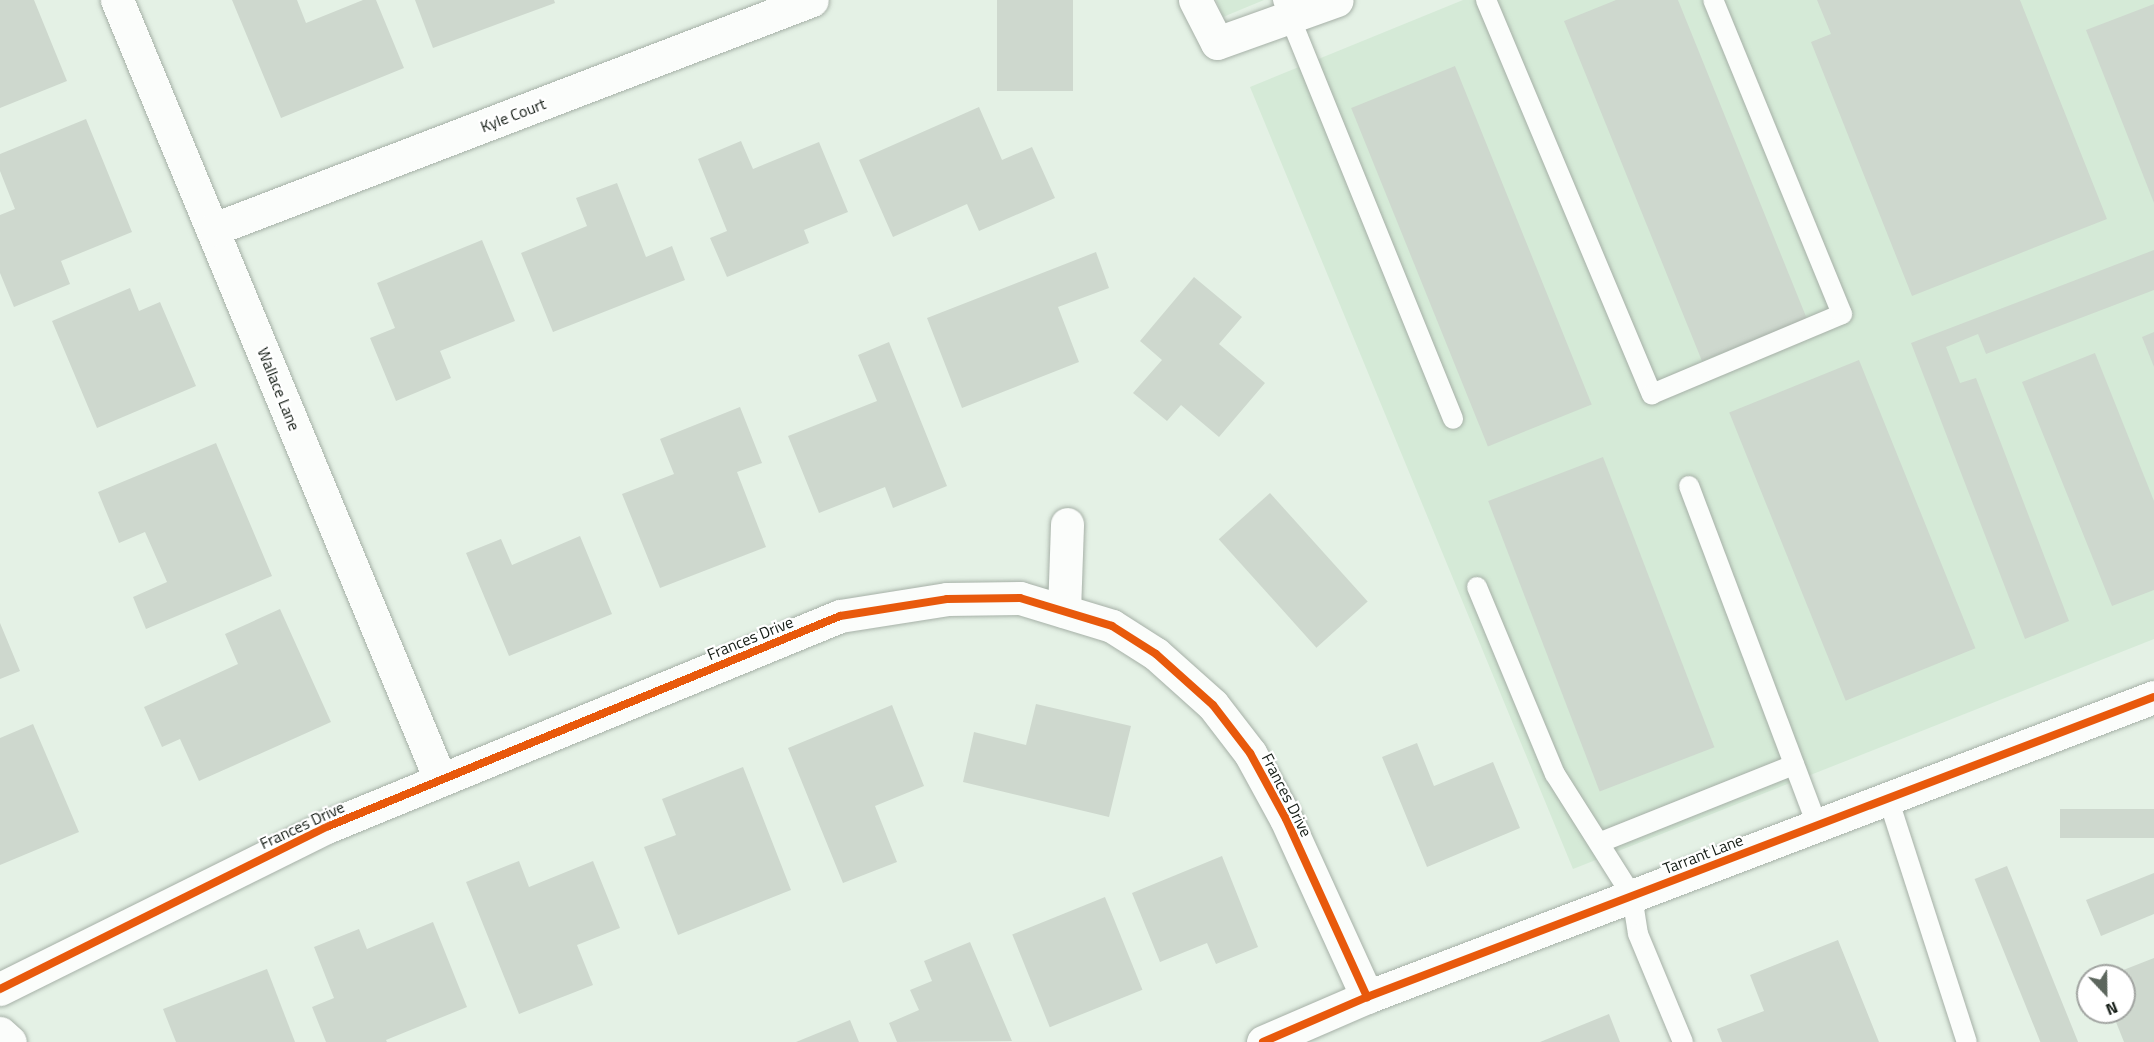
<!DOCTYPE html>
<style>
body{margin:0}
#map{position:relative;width:2154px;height:1042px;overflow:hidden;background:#e4f1e5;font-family:"Titillium Web",sans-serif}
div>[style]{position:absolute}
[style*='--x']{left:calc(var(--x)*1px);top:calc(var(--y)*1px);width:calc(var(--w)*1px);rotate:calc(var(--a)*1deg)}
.built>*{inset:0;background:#d5ead7}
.building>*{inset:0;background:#ced8ce;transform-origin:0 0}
.roads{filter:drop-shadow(0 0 2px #a6b0a7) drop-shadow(0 0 2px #a6b0a7)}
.lane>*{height:20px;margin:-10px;padding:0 10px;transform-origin:10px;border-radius:10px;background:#fbfdfb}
.street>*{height:33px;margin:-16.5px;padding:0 16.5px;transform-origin:16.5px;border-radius:16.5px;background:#fbfdfb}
.cycleway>*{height:8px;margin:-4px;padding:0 4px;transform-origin:4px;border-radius:4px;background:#e8590c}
span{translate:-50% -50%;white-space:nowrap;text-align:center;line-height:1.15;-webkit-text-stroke:4.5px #fff;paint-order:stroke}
.street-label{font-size:16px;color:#131b14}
.north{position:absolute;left:2076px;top:964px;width:60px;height:60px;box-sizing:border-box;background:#fff;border:2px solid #a1a4a1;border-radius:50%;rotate:158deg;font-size:16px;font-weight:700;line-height:24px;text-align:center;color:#131b14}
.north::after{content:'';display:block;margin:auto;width:21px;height:27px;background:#5c665d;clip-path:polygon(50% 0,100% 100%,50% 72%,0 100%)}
</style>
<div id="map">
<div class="built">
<i style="clip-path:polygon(1216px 0,1264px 0,1223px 17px)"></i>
<i style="clip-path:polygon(1463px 0,2154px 0,2154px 639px,1573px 869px,1250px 87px)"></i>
</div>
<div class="building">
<i style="clip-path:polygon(0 0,34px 0,67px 81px,0 108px)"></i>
<i style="clip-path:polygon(232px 0,297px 0,306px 23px,363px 0,376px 0,404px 68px,281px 118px)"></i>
<i style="clip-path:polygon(415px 0,554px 0,555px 3px,433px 48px)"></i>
<i style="left:997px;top:0;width:76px;height:91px"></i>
<i style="clip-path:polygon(1616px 0,1678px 0,1807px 319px,1702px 361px,1564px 21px)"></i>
<i style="clip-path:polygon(1817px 0,2020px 0,2107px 219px,1912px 296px,1811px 42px,1831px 34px)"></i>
<i style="clip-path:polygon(2154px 4px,2154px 203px,2086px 30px)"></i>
<i style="left:1455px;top:66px;width:365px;height:112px;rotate:68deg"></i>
<i style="clip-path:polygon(979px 107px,1002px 160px,1032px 147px,1055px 198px,979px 231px,967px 204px,893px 237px,859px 160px)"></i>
<i style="clip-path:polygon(86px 119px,132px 232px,61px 261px,70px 284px,14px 307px,0 273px,0 215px,15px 209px,0 171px,0 154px)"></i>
<i style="clip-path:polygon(741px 141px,753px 169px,819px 142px,848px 212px,804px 230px,809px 243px,727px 277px,710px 238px,727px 231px,698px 159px)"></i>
<i style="clip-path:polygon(617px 183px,646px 257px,672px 246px,685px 280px,553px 332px,521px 253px,587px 226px,576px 198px)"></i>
<i style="clip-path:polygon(482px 240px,515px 321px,440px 351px,451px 378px,396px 401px,370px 338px,395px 328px,377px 283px)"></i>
<i style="clip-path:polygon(2154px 250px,2154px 290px,1986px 354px,1978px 334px,1946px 347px,1960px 383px,1976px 378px,2069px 621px,2025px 639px,1911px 343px)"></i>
<i style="clip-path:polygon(1096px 252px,1109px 288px,1058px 307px,1079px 362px,962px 408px,927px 318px)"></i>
<i style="clip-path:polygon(1194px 277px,1242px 317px,1219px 344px,1265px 383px,1219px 437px,1181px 405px,1167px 421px,1133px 393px,1162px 360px,1140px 341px)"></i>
<i style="clip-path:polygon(130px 288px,139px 311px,160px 302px,196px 386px,97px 428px,52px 321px)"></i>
<i style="clip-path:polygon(2154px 332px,2154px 367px,2142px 337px)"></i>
<i style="clip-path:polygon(889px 342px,947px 486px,893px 508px,885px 487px,819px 513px,788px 436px,877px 401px,858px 355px)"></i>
<i style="clip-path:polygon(2095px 353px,2154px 501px,2154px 590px,2112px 606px,2022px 382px)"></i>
<i style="left:1859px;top:360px;width:311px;height:140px;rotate:68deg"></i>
<i style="clip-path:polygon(740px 407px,762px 463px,737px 472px,766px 547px,660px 588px,622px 494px,674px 474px,660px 439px)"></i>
<i style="clip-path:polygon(216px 443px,272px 576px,146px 629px,133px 597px,167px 582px,145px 532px,119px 543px,98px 492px)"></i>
<i style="left:1603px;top:457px;width:311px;height:123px;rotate:69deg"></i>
<i style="left:1270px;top:493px;width:146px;height:69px;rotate:48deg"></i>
<i style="clip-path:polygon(580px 536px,612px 614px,509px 656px,466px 553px,501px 539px,512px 565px)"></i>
<i style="clip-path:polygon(280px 609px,331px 722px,199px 781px,180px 739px,162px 747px,144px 707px,238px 664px,225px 634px)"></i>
<i style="clip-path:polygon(0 623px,20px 671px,0 679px)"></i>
<i style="clip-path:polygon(1036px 704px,1131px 726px,1109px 817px,963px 782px,974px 732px,1026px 745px)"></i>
<i style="clip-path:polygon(892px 705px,924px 786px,875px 806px,897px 862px,843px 883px,788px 748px)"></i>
<i style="clip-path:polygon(33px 724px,79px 832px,0 865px,0 738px)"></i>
<i style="clip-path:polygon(1417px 743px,1434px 786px,1493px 762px,1520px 828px,1427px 867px,1382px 757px)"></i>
<i style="clip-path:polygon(743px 767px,791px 890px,678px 935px,644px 847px,676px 835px,662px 799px)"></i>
<i style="left:2154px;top:809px;width:29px;height:94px;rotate:90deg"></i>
<i style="clip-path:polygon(1222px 856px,1258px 947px,1216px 964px,1207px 943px,1160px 962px,1132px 893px)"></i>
<i style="clip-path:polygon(519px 861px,529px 887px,593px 861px,620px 928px,577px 945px,593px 985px,519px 1014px,466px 882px)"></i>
<i style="left:2007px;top:866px;width:190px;height:35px;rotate:68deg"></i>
<i style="clip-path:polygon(2154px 873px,2154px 914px,2101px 936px,2086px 900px)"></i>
<i style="left:1105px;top:897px;width:100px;height:100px;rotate:68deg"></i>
<i style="clip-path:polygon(433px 922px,467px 1007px,386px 1040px,387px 1042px,326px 1042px,312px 1007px,334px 998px,314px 947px,359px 929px,367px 949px)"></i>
<i style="clip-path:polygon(1838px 940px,1879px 1042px,1722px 1042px,1717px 1029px,1764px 1011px,1750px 975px)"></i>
<i style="clip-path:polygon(970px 942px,1012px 1041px,897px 1042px,889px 1023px,919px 1010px,910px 990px,932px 981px,924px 961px)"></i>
<i style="clip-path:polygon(2154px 958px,2154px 1042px,2124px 1042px,2112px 1012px,2124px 1012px,2124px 976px,2108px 976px)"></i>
<i style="clip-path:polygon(267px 969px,295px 1042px,176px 1042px,163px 1009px)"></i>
<i style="clip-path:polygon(1609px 1014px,1620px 1042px,1540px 1042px)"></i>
<i style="clip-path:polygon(850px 1020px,859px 1042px,796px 1042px)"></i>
</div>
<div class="roads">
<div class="lane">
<i style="--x:1283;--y:0;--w:452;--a:67.9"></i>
<i style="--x:1486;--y:0;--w:428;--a:67.2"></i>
<i style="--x:1652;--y:394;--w:206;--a:-22.8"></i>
<i style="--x:1842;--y:314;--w:339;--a:-112.3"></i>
<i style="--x:1689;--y:486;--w:362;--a:69.3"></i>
<i style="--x:1477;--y:587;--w:203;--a:67.4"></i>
<i style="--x:1555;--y:774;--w:144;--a:57.7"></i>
<i style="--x:1632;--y:896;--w:38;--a:81"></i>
<i style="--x:1638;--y:934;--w:117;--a:67.4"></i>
<i style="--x:1888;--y:798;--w:256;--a:72.1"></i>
<i style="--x:1601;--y:842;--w:208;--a:-21.8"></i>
</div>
<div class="street">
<i style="--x:117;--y:0;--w:843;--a:67.48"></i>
<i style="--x:1195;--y:0;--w:48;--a:62.9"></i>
<i style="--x:1217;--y:43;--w:127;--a:-19.7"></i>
<i style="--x:214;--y:229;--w:640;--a:-20.95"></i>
<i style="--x:1064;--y:611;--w:87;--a:-88"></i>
<i style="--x:0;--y:989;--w:367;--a:-26.4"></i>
<i style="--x:329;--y:826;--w:552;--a:-22.34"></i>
<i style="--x:840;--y:616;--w:108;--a:-9"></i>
<i style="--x:947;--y:599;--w:73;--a:-0.8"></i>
<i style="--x:1020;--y:598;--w:96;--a:16.9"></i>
<i style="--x:1112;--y:626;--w:52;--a:32.5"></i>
<i style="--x:1156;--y:654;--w:76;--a:41.8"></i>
<i style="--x:1213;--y:705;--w:61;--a:52.4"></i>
<i style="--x:1250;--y:753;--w:75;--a:61.4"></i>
<i style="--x:1286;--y:819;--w:196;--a:65.5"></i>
<i style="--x:0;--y:1033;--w:13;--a:42"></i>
<i style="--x:1263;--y:1042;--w:113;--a:-23.4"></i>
<i style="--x:1367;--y:997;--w:842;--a:-20.87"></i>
</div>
</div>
<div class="cycleway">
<i style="--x:0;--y:989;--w:367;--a:-26.4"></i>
<i style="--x:329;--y:826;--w:552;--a:-22.34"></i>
<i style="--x:840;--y:616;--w:108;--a:-9"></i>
<i style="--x:947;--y:599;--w:73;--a:-0.8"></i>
<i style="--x:1020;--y:598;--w:96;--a:16.9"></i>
<i style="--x:1112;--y:626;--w:52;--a:32.5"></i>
<i style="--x:1156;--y:654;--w:76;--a:41.8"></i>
<i style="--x:1213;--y:705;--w:61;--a:52.4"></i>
<i style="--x:1250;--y:753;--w:75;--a:61.4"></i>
<i style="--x:1286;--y:819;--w:196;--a:65.5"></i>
<i style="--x:1263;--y:1042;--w:113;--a:-23.4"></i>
<i style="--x:1367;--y:997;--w:842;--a:-20.87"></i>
</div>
<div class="street-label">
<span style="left:513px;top:115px;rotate:-21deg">Kyle Court</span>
<span style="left:279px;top:389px;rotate:68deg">Wallace Lane</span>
<span style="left:750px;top:638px;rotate:-22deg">Frances Drive</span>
<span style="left:1287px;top:795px;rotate:63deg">Frances Drive</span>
<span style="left:302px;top:825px;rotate:-25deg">Frances Drive</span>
<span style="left:1703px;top:854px;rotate:-21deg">Tarrant Lane</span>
</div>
<div class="north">N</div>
</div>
